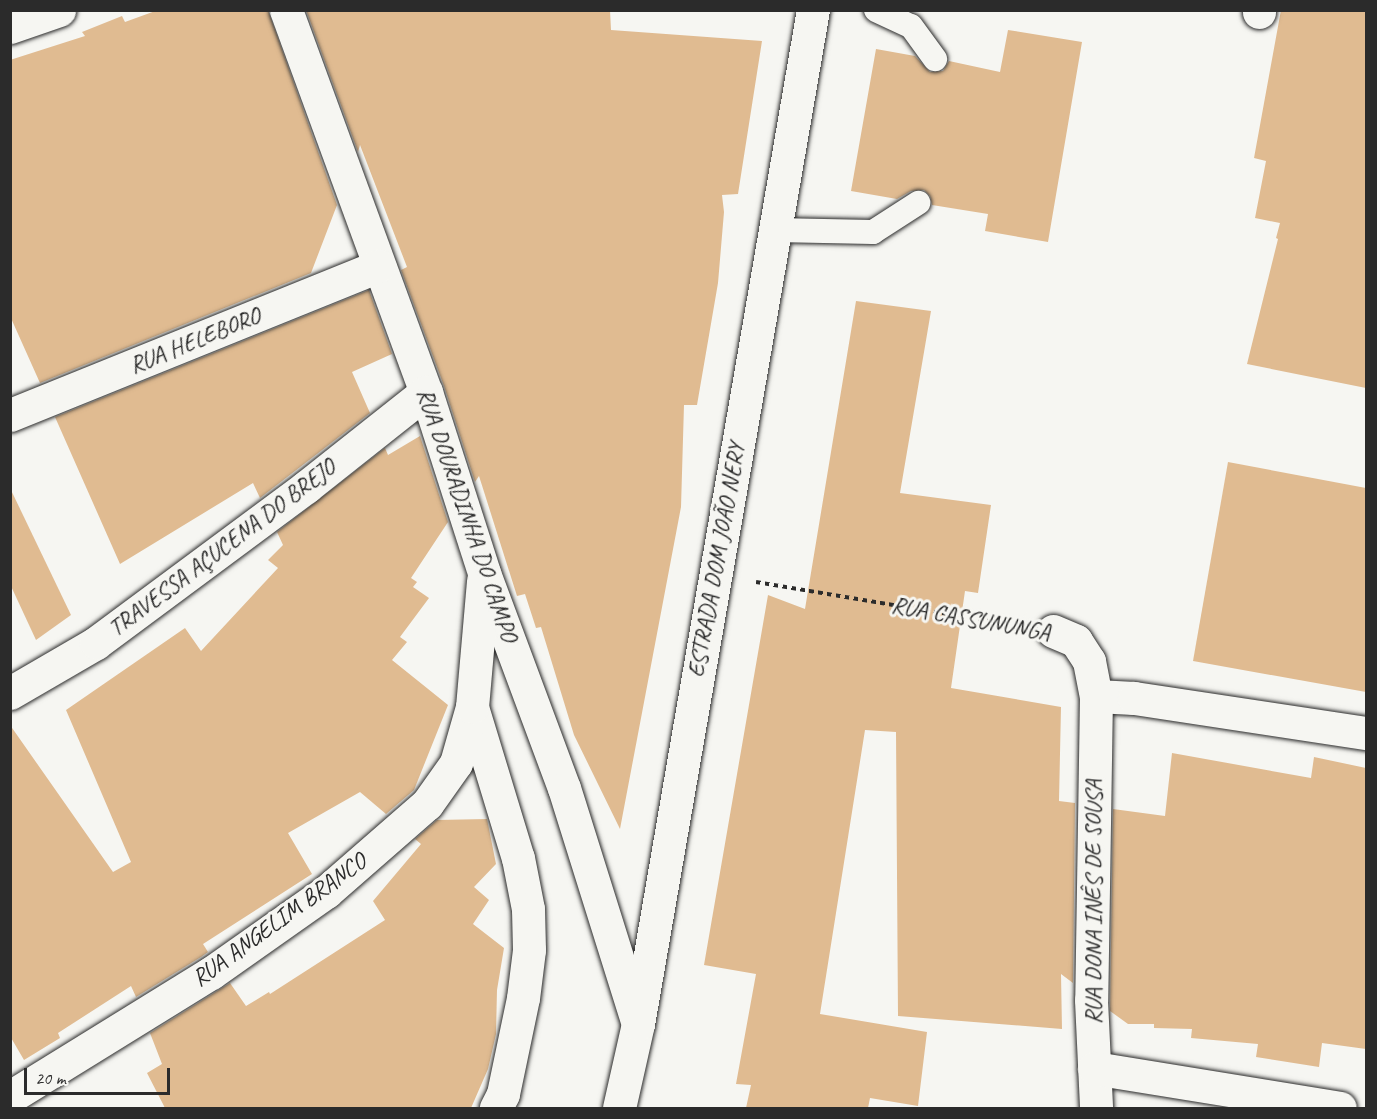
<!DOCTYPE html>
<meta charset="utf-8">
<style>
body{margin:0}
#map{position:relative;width:1377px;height:1119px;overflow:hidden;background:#f6f6f2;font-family:Caveat,sans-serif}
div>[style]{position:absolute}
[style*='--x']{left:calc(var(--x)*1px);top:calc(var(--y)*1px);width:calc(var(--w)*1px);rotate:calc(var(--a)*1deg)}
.building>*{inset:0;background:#e0bb91}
.path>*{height:4px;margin-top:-2px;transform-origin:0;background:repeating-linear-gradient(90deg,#2b2b2b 0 4.5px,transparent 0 9px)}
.roads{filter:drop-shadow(0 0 2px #2b2b2b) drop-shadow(0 0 2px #2b2b2b)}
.lane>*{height:24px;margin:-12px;padding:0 12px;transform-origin:12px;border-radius:12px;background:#f6f6f2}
.street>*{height:33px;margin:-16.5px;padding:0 16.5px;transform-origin:16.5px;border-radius:16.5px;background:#f6f6f2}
.primary>*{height:33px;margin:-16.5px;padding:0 16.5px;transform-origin:16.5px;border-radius:16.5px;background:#f6f6f2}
span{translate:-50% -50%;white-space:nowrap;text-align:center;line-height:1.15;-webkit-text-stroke:6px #f6f6f2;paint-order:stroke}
.street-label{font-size:24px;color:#2b2b2b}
.frame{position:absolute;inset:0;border:12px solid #2b2b2b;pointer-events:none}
.scale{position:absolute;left:24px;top:1068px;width:146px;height:27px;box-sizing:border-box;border:3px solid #2b2b2b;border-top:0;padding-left:8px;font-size:18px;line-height:21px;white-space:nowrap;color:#2b2b2b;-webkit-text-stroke:4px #f6f6f2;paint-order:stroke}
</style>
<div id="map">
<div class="building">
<i style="clip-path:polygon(158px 10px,268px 10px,337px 205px,311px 273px,40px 383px,10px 316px,10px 60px,85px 36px,82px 32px,122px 16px,125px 22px)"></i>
<i style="clip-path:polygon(306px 10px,610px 10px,611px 30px,762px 41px,738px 194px,722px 195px,724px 212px,718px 283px,697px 405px,684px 405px,681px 507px,620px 829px,574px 735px,541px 627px,536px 628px,525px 594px,517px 596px,479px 476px,475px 482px,444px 386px,401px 270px,407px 267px,360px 145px,358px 152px)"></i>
<i style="clip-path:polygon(1281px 10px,1366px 10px,1366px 388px,1247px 364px,1278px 239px,1276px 238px,1280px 223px,1255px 218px,1266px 161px,1254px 158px)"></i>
<i style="clip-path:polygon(1008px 30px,1082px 42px,1048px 242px,985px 231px,988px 214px,932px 205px,930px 196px,924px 190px,911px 191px,897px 199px,851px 191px,876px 49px,915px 56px,930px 72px,943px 71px,949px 61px,1000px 72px)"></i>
<i style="clip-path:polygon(369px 290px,392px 354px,352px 372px,370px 413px,260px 498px,253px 483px,120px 564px,55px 417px)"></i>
<i style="clip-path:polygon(856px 301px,931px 311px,900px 493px,991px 505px,978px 593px,965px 591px,951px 688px,1061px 707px,1059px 801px,1075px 803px,1073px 983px,1061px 974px,1062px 1029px,898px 1016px,896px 732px,865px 730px,820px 1014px,927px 1032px,918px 1106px,870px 1098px,868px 1108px,746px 1108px,751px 1085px,736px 1084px,756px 974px,704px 965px,768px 595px,805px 609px)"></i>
<i style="clip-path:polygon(420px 436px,448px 522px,411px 578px,417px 582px,413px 587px,429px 598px,400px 637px,407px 642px,392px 660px,448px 705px,414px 790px,386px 814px,360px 792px,288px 833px,312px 874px,203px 944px,208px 952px,201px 957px,136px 997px,131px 986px,58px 1033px,60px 1038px,24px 1060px,10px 1036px,10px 725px,113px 872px,131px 862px,66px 710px,185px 628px,201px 651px,278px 568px,268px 560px,283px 545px,277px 532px,385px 448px,388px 455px)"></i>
<i style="clip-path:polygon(1228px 462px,1366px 488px,1366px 692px,1193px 661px)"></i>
<i style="clip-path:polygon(10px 488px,71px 615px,36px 640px,10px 584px)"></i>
<i style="clip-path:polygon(1172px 753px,1311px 778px,1314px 757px,1366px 768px,1366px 1049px,1322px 1043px,1319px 1067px,1256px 1057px,1258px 1044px,1191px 1038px,1192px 1029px,1154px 1028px,1154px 1024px,1128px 1024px,1110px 1011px,1113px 809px,1165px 816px)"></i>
<i style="clip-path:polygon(487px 819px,496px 864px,474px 887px,489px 900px,473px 924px,504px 948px,497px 990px,496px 1034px,488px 1069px,471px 1108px,165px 1108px,147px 1073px,162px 1064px,150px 1033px,230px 983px,246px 1006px,269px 992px,270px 994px,385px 920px,373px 901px,421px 844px,415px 839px,437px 820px)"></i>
</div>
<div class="path">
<i style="--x:756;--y:582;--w:260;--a:9.5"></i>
</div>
<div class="roads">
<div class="lane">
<i style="--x:876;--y:10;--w:38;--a:25"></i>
<i style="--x:911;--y:26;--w:41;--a:54"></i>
<i style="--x:775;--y:230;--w:98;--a:1.2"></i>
<i style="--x:873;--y:232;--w:54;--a:-32.8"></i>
</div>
<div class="street">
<i style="--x:286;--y:10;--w:407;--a:69.9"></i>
<i style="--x:426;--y:392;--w:190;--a:72.2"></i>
<i style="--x:484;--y:573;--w:229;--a:69.6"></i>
<i style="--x:564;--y:788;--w:247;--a:72.6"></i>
<i style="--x:1259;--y:12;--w:2;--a:-90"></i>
<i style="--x:10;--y:27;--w:52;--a:-19.1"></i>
<i style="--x:10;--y:415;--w:398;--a:-22"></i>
<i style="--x:1053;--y:631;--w:25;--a:23"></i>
<i style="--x:1076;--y:641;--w:24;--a:57"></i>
<i style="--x:1089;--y:661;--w:36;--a:79"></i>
<i style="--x:1096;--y:696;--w:38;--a:3"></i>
<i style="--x:1134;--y:698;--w:235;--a:8.6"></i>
<i style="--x:10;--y:693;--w:99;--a:-30.2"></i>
<i style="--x:96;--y:643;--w:262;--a:-36.6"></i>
<i style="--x:306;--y:487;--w:153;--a:-38.4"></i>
<i style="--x:1096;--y:696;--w:304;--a:90.9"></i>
<i style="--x:1091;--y:1000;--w:108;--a:87.3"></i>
<i style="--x:472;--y:707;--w:158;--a:73.1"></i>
<i style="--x:518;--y:858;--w:52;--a:78.9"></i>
<i style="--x:528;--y:909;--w:41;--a:88.6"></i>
<i style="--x:529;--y:950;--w:48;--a:97.1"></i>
<i style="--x:523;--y:998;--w:98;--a:101.8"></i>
<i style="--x:503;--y:1094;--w:16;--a:117"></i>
<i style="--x:1094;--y:1068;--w:249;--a:9.2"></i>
<i style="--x:10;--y:1097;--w:236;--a:-31.7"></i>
<i style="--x:211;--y:973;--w:141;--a:-35.2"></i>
<i style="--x:326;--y:892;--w:134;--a:-41.1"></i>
<i style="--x:427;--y:804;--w:50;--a:-54.7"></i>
<i style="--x:456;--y:763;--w:58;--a:-74.1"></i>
<i style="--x:472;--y:707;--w:126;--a:-85"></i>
</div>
<div class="primary">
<i style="--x:619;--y:1108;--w:86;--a:-77.3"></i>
<i style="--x:638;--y:1024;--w:1029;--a:-80.21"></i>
</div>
</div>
<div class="street-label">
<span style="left:195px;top:341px;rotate:-22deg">RUA HELEBORO</span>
<span style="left:467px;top:515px;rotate:71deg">RUA DOURADINHA DO CAMPO</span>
<span style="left:222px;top:548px;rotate:-37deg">TRAVESSA AÇUCENA DO BREJO</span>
<span style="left:717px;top:560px;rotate:-80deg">ESTRADA DOM JOÃO NERY</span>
<span style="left:971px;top:619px;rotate:10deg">RUA CASSUNUNGA</span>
<span style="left:1094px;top:902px;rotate:-90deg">RUA DONA INÊS DE SOUSA</span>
<span style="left:279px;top:920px;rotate:-36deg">RUA ANGELIM BRANCO</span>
</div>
<div class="frame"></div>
<div class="scale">20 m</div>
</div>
